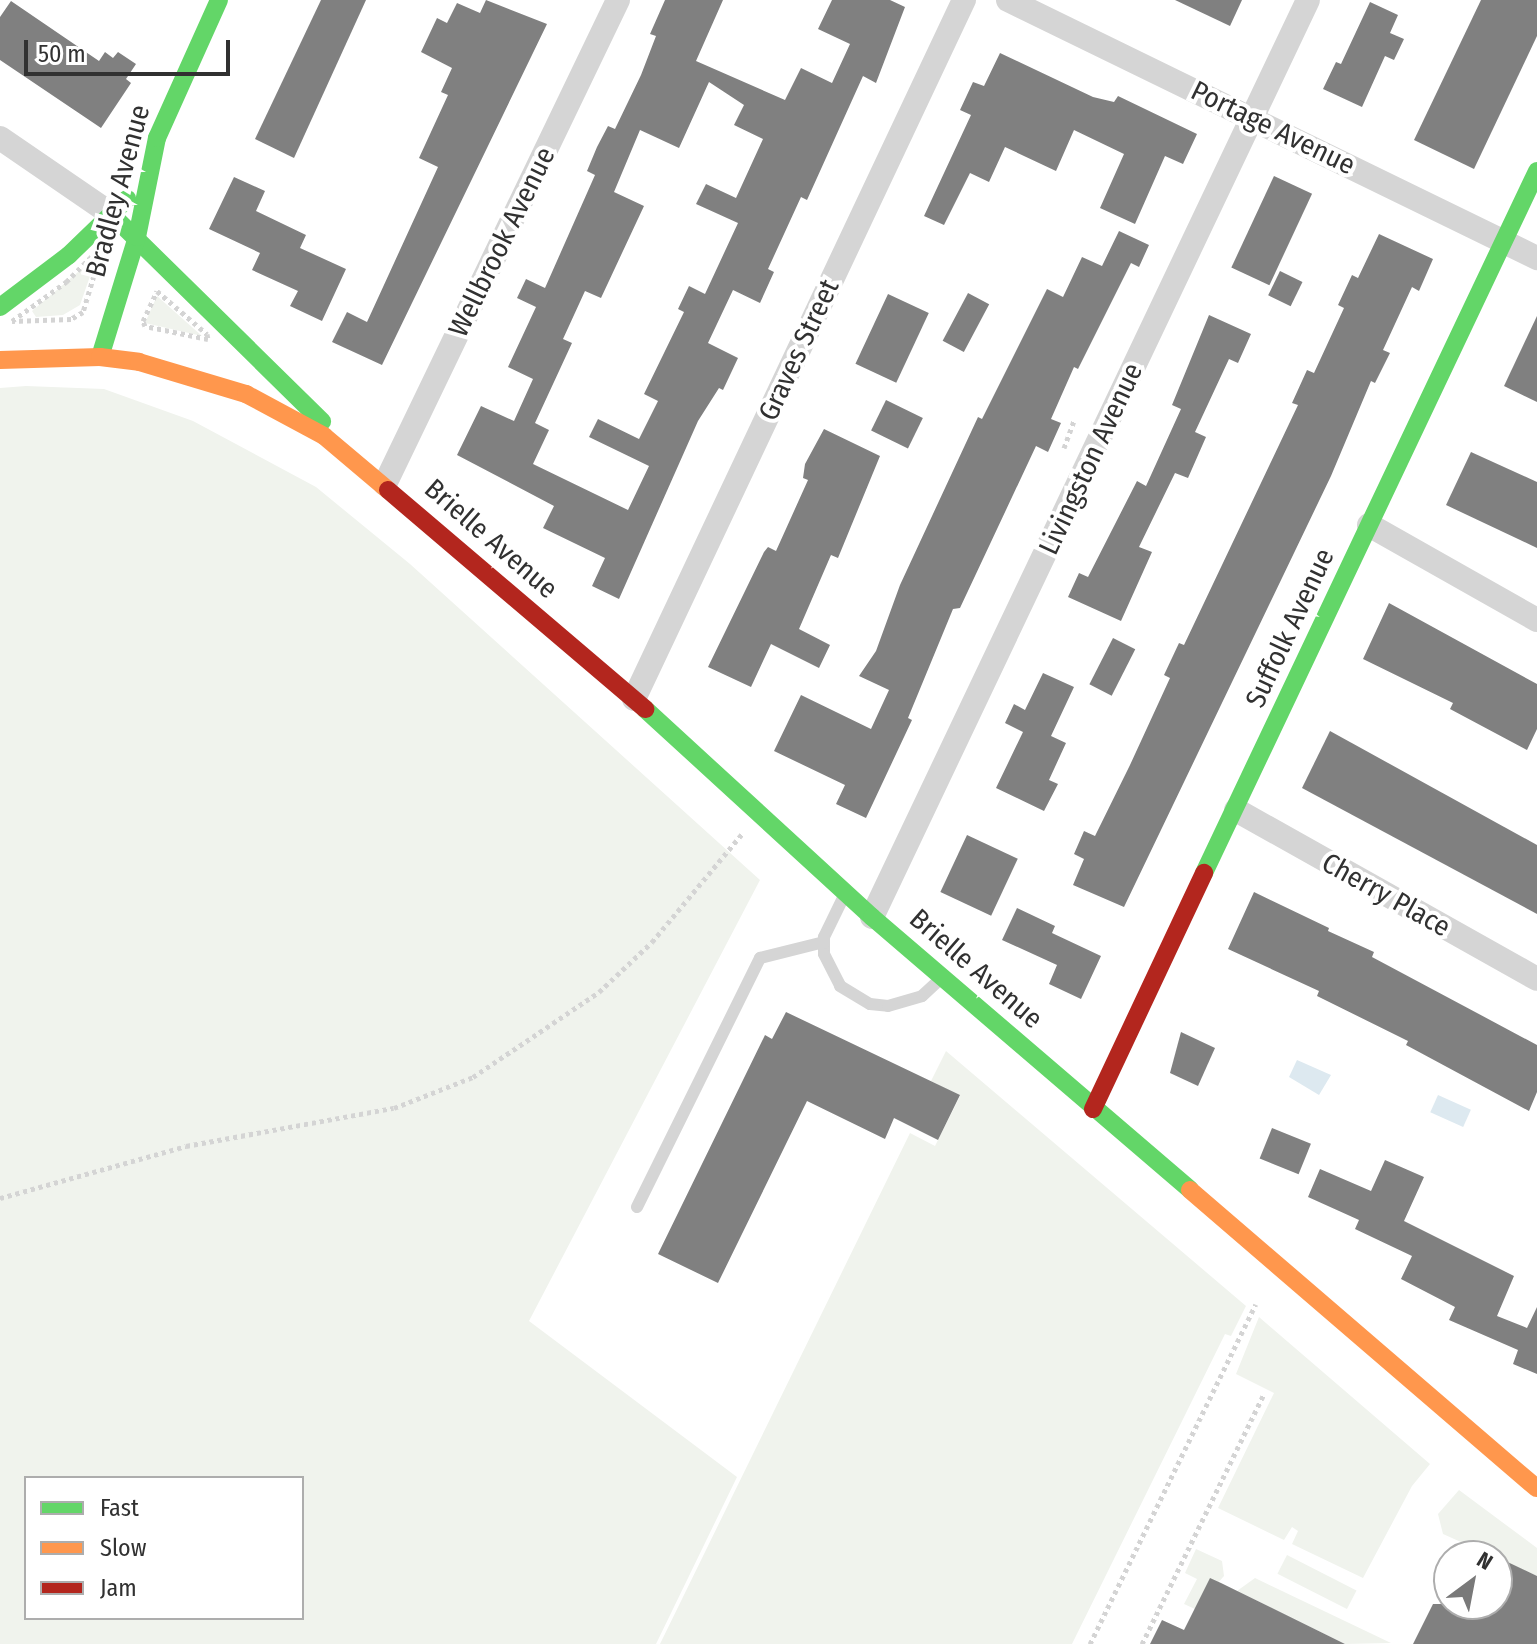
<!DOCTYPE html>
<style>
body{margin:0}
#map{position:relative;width:1537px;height:1644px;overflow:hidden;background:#fff;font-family:"Fira Sans Condensed",sans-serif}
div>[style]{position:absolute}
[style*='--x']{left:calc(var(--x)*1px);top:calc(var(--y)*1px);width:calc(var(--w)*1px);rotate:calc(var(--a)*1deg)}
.green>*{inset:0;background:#f0f3ed;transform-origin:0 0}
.water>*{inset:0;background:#dde9f0;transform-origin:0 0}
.building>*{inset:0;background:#808080;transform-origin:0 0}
.path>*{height:5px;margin-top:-2.5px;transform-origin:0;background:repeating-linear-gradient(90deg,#d4d4d4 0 4px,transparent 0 8px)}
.lane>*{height:12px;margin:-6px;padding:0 6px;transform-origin:6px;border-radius:6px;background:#d5d5d5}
.street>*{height:24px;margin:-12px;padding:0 12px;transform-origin:12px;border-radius:12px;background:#d5d5d5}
.fast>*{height:18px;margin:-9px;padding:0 9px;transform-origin:9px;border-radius:9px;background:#63d668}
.slow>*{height:18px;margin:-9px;padding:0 9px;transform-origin:9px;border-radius:9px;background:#ff974d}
.jam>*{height:18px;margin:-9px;padding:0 9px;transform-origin:9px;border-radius:9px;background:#b3261e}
span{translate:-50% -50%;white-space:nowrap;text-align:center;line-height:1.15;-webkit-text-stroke:8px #fff;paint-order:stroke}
.street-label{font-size:28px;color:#313131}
.legend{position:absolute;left:24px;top:1476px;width:280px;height:144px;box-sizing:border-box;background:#fff;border:2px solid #adadad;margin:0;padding:10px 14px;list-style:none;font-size:24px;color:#313131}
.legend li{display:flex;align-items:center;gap:16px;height:40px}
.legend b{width:40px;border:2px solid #adadad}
.north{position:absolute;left:1433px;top:1540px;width:80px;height:80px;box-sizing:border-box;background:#fff;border:2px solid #adadad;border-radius:50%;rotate:32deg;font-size:22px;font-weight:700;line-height:32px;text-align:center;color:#313131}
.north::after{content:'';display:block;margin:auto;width:28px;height:36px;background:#797979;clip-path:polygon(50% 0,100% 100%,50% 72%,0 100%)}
.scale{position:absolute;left:24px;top:40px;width:206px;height:36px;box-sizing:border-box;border:4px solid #313131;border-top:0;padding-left:10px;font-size:24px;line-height:28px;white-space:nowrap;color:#313131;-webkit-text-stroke:6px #fff;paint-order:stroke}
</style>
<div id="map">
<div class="green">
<i style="clip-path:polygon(97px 256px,80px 305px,63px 315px,36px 317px,32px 311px)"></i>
<i style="clip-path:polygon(157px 296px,202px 336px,145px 323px)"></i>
<i style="clip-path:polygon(evenodd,26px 386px,104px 389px,193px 421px,316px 487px,410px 564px,760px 880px,529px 1321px,737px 1477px,656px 1644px,0 1644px,0 388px,26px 386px,26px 1478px,302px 1478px,302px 1618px,26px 1618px,26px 1478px)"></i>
<i style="clip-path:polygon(946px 1051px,1246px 1306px,1231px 1336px,1225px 1334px,1072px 1644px,660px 1644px,910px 1133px,935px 1146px,960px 1096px,931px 1081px)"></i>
<i style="clip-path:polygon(1259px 1317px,1430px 1464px,1412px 1486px,1363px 1578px,1292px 1544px,1298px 1531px,1292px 1527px,1284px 1540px,1218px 1508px,1274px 1393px,1236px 1374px)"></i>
<i style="clip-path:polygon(1459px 1490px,1537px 1548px,1537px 1576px,1443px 1534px,1438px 1514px)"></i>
<i style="clip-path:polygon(1196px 1549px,1222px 1561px,1224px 1576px,1195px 1609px,1184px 1604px,1197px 1579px,1185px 1573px)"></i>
<i style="left:1287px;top:1555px;width:78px;height:21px;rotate:27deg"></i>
<i style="clip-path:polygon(1255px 1578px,1391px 1643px,1345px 1644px,1237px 1591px)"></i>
</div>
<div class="water">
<i style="clip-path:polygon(1297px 1060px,1331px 1075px,1319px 1095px,1289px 1077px)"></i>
<i style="left:1438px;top:1095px;width:36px;height:19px;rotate:24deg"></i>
</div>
<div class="building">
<i style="clip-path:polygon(321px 0,366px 0,294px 158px,255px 139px)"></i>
<i style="clip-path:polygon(486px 0,547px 24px,382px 365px,332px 342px,347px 312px,367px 322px,438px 167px,419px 158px,448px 95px,441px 92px,452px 68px,421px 52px,437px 18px,447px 23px,457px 3px,480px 13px)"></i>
<i style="clip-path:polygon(evenodd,665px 0,723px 0,696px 61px,785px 100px,801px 68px,832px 83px,850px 44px,818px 29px,832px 0,890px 0,905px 7px,876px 83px,863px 76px,807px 200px,801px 197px,768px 269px,774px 272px,760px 303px,733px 290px,708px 343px,738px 358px,723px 390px,719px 388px,698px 421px,619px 599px,592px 586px,605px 558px,543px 528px,554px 506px,457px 455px,481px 406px,514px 421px,533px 379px,508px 367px,536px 307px,517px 298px,526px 279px,545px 288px,595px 175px,587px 171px,597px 147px,608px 126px,615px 129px,641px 75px,656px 36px,650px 34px,665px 0,709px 82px,744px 105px,734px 125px,763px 139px,736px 198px,706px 184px,696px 204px,738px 223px,705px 294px,689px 286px,678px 309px,684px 312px,644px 394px,658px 401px,639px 439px,598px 419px,589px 437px,649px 466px,628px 510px,533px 464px,549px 430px,535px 423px,572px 343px,563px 339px,585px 291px,601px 298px,644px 206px,614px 192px,640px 130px,679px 148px,709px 82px)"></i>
<i style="clip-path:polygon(1175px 0,1242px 0,1230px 26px)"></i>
<i style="clip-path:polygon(1481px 0,1537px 0,1537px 36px,1474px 169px,1414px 140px)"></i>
<i style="clip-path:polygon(11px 1px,99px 61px,105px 52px,113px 58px,118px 52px,136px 64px,126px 79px,131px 83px,101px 128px,0 60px,0 17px)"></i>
<i style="clip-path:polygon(1370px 2px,1398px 15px,1390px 33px,1404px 39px,1394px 60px,1385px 56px,1362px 107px,1323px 89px,1336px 62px,1341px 64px)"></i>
<i style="clip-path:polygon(1000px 53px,1093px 97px,1114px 102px,1118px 96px,1197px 134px,1183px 164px,1165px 156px,1135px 224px,1100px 208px,1124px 154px,1074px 130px,1056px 171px,1005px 147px,989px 182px,970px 173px,944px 225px,924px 216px,971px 115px,960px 110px,973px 82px,984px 86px)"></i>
<i style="left:1274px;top:176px;width:42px;height:101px;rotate:25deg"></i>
<i style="clip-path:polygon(234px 177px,265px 191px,256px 211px,306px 235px,300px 248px,346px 269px,322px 321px,290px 306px,298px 291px,252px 270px,260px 253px,209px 229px)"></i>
<i style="clip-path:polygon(1119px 231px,1149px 245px,1139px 267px,1131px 263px,1078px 369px,1074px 367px,1051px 419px,1061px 423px,1048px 452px,1036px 446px,960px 608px,953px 609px,908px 718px,912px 720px,866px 818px,836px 804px,845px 785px,774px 751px,801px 695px,871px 729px,889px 690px,859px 676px,876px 651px,900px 585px,978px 417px,982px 419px,1047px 289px,1063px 297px,1082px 257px,1102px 266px)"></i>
<i style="clip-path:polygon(1379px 234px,1433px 259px,1419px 291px,1412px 287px,1383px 350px,1390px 353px,1375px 383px,1371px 381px,1331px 476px,1124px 907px,1073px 885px,1084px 859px,1074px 854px,1084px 831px,1095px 836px,1130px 765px,1170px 678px,1164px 675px,1179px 643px,1184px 645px,1298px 405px,1292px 403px,1307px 370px,1314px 373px,1344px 308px,1338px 305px,1352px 275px,1358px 278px)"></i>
<i style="left:1280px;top:271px;width:25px;height:27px;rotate:26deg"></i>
<i style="left:968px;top:293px;width:24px;height:54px;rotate:28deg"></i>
<i style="left:888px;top:294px;width:45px;height:77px;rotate:25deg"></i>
<i style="clip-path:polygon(1209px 315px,1251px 334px,1238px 363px,1229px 359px,1195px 432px,1206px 437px,1188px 478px,1175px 473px,1139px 547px,1152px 552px,1121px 621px,1068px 597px,1079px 573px,1088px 577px,1137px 481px,1146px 486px,1181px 409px,1172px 405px)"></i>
<i style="clip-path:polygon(1537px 316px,1537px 402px,1504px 386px)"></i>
<i style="left:886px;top:400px;width:41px;height:34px;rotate:26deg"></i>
<i style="clip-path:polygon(824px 429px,880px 456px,838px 558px,831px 555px,799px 629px,830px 645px,819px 668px,771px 644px,751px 687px,708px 667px,764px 552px,768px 547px,776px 551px,808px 480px,803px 478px,805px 464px)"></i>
<i style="clip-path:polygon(1471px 452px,1537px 482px,1537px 548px,1446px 505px)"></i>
<i style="clip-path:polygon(1389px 603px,1537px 684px,1537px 729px,1527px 750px,1450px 709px,1453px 703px,1363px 659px)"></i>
<i style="left:1113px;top:638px;width:25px;height:52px;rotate:27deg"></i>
<i style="clip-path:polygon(1043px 673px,1074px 687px,1051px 736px,1066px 743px,1049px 780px,1058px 784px,1044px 811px,996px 788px,1023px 732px,1005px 723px,1014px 704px,1025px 710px)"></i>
<i style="clip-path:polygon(1330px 731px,1537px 845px,1537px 914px,1302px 788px)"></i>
<i style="left:967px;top:835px;width:56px;height:63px;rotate:25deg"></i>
<i style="clip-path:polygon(1254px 892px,1329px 928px,1328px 931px,1374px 952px,1372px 957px,1537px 1045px,1537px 1092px,1529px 1111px,1406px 1045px,1408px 1041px,1317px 996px,1319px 991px,1228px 949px)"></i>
<i style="clip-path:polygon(1017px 908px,1055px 926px,1052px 933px,1101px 956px,1081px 999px,1049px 984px,1057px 965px,1002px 940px)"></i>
<i style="clip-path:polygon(786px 1012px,960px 1095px,938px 1140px,894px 1118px,885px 1139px,807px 1101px,718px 1283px,658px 1254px,765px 1035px,772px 1039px)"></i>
<i style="clip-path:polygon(1181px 1032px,1215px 1048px,1198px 1086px,1170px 1073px)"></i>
<i style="left:1272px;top:1128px;width:42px;height:33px;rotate:22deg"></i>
<i style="clip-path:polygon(1385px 1160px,1424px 1177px,1404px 1221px,1514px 1276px,1497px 1316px,1527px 1328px,1537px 1307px,1537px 1374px,1513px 1364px,1518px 1350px,1449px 1320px,1455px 1307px,1401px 1279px,1412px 1256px,1355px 1229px,1359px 1220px,1308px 1197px,1320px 1169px,1371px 1191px)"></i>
<i style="clip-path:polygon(1497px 1557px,1537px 1576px,1537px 1644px,1413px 1644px,1433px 1604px,1497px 1604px)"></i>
<i style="clip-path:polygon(1210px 1578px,1221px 1583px,1345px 1644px,1150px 1644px,1162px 1620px,1184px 1630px)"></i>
</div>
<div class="path">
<i style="--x:103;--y:245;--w:70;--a:106.6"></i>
<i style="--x:83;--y:312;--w:14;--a:150"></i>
<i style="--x:71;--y:319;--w:59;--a:178.1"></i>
<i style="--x:12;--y:321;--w:67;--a:-35.8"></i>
<i style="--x:66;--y:282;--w:52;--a:-45"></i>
<i style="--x:157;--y:291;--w:66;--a:40.7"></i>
<i style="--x:207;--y:334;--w:5;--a:79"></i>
<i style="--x:208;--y:339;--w:64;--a:-168.3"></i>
<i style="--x:145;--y:326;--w:5;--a:-112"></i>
<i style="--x:143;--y:321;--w:33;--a:-65"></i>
<i style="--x:1064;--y:448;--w:30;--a:-70"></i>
<i style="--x:0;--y:1198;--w:193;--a:-15.6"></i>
<i style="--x:186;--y:1146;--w:211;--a:-10.4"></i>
<i style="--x:394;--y:1108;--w:85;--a:-21.4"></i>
<i style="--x:473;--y:1077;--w:152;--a:-34"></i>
<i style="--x:599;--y:992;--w:73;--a:-43.3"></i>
<i style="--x:652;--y:942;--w:141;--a:-50.2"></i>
<i style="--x:1090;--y:1644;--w:378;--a:-64"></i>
<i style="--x:1142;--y:1644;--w:278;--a:-64"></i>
</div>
<div class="lane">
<i style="--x:844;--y:896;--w:46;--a:116"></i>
<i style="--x:824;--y:937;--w:17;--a:90"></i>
<i style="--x:824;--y:954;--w:36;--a:63"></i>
<i style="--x:840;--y:986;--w:35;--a:31"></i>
<i style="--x:870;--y:1004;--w:18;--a:6"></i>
<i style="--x:888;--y:1006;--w:35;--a:-16"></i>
<i style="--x:922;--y:996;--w:26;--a:-43"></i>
<i style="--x:637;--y:1207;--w:278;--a:-63.7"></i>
<i style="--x:760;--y:958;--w:66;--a:-14"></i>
</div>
<div class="street">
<i style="--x:1008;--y:0;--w:589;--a:26"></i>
<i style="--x:0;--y:138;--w:135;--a:34.4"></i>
<i style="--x:385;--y:484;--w:537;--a:-64.29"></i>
<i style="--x:1369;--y:525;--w:193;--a:29.5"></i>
<i style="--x:634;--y:699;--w:773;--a:-64.73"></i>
<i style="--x:1236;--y:810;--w:345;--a:29.3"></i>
<i style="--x:872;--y:917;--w:1015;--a:-64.57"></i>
</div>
<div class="fast">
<i style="--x:111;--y:214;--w:296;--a:44.5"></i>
<i style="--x:0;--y:307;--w:86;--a:-37"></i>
<i style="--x:69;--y:255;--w:81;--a:-44"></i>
<i style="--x:100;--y:357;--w:126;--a:-72.9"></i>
<i style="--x:137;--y:237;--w:101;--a:-78.6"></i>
<i style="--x:157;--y:138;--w:151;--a:-65.8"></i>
<i style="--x:645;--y:709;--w:308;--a:42.5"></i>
<i style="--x:872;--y:917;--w:419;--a:40.6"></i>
<i style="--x:1204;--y:873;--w:777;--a:-64.62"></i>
</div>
<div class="slow">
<i style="--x:0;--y:360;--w:100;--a:-1.7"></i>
<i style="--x:100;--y:357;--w:39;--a:7"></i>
<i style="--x:139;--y:362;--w:112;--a:16.7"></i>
<i style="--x:246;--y:394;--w:89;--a:28.3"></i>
<i style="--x:324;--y:436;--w:84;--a:40.2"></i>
<i style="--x:1190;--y:1190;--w:457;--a:40.7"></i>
</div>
<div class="jam">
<i style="--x:388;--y:490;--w:338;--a:40.4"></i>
<i style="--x:1093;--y:1109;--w:261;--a:-64.8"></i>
</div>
<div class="street-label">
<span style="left:1273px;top:128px;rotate:26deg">Portage Avenue</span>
<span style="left:118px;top:191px;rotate:-75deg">Bradley Avenue</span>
<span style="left:502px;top:242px;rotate:-64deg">Wellbrook Avenue</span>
<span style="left:799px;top:350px;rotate:-65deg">Graves Street</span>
<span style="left:1091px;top:459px;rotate:-65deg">Livingston Avenue</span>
<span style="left:491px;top:539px;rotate:41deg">Brielle Avenue</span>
<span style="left:1290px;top:628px;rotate:-65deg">Suffolk Avenue</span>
<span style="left:1386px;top:895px;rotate:29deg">Cherry Place</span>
<span style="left:976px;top:969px;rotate:41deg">Brielle Avenue</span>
</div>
<ul class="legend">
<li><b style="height:10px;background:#63d668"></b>Fast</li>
<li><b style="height:10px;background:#ff974d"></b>Slow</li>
<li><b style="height:10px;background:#b3261e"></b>Jam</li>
</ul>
<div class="north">N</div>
<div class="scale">50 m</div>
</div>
